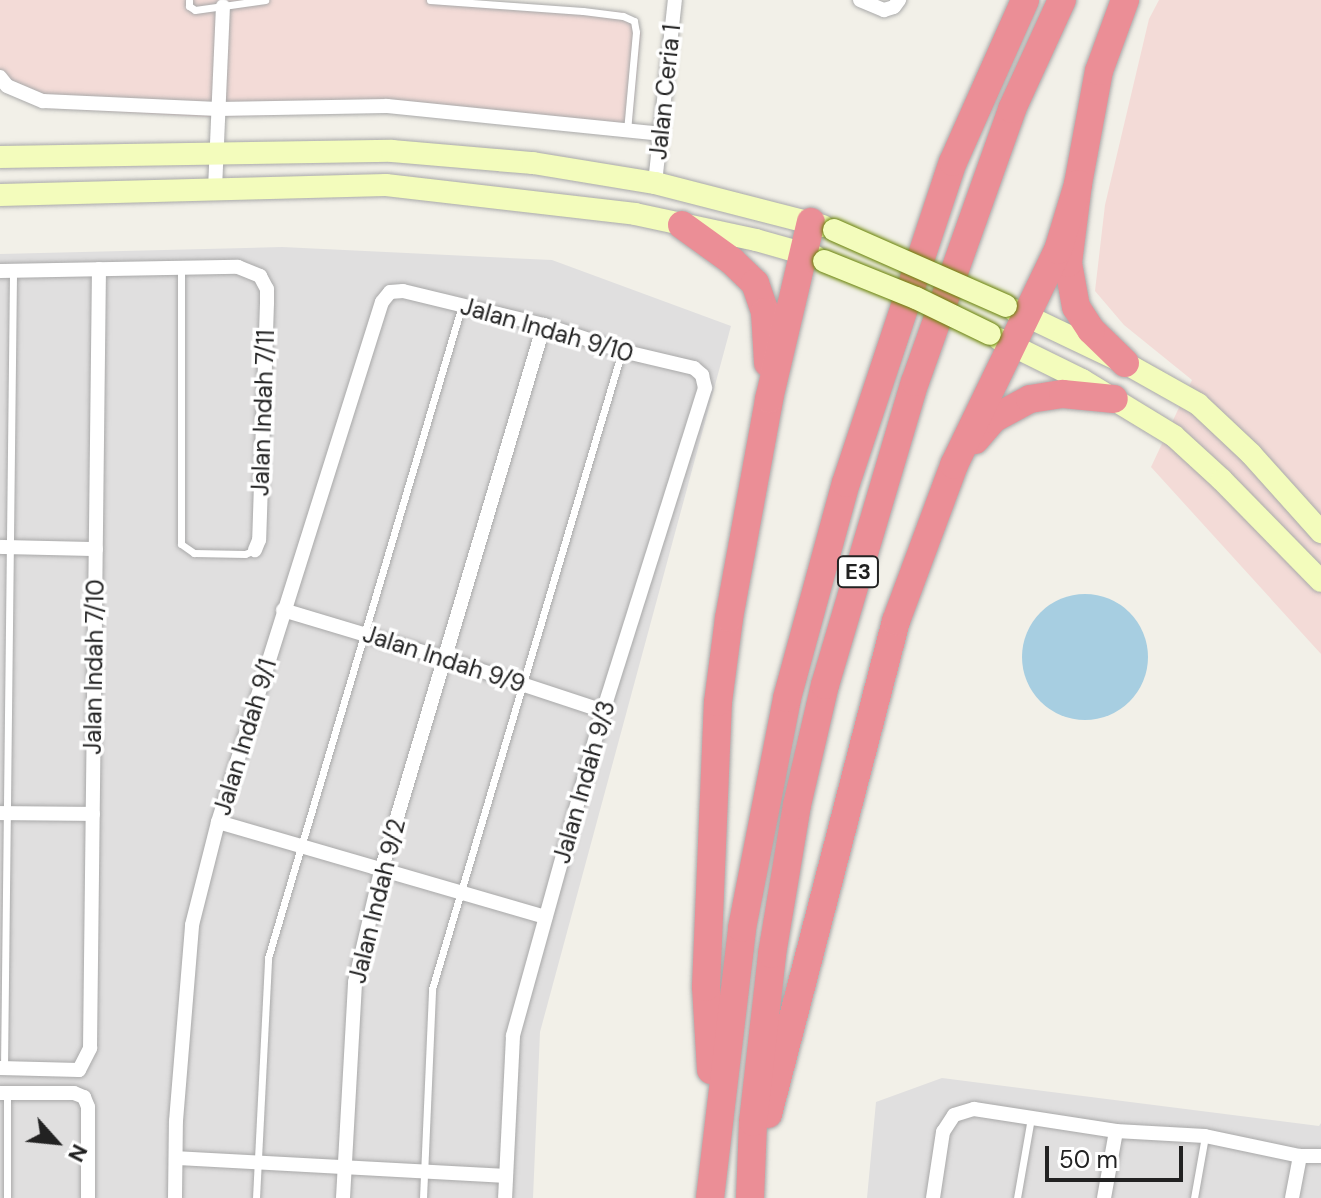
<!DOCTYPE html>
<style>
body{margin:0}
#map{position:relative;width:1321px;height:1198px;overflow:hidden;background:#f2f0e8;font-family:"DM Sans",sans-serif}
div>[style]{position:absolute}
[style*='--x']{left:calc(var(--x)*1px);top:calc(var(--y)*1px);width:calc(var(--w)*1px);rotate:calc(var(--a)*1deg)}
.residential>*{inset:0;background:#e0dfdf}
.commercial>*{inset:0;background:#f3dbd7}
.water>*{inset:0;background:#a7cee1}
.round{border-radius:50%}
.roads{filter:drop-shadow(0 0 2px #a9a9a9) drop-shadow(0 0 2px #a9a9a9)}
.lane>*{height:7px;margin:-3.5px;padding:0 3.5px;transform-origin:3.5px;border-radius:3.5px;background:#fff}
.street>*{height:14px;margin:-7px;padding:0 7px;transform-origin:7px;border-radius:7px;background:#fff}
.secondary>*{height:22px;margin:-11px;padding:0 11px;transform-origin:11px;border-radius:11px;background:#f3fcbc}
.highway>*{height:28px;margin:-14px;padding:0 14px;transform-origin:14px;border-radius:14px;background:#eb8e96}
.bridges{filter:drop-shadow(0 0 2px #668100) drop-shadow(0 0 2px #668100)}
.secondary-bridge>*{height:22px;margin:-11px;padding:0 11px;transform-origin:11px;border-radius:11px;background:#f3fcbc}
span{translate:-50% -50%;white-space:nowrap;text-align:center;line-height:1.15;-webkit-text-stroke:7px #fff;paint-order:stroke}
.shield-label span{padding:2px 6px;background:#fff;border:2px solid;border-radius:6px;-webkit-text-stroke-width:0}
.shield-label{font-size:22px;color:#222;font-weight:700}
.street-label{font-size:24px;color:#222}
.north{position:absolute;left:16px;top:1102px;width:80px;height:80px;-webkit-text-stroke:6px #fff;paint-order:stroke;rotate:117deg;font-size:22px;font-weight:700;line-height:32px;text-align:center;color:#222}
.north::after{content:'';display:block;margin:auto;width:28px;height:36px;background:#222;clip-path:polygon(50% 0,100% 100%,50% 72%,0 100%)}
.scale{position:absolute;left:1045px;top:1146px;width:138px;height:36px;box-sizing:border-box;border:4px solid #222;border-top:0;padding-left:10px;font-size:24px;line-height:28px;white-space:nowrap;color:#222;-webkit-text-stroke:6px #fff;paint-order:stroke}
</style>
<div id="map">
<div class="residential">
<i style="clip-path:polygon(282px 247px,552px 260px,731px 326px,540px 1032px,533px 1198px,0 1198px,0 254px)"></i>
<i style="clip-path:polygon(942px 1078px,1319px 1126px,1321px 1123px,1321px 1198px,867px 1198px,876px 1102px)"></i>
</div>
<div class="commercial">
<i style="clip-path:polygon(0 0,461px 0,623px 12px,636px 19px,641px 34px,631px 136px,388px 112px,209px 117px,43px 108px,0 87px)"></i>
<i style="clip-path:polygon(1159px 0,1321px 0,1321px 654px,1151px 467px,1192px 380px,1124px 325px,1095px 291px,1105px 205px,1149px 19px)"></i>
</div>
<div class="water">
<i class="round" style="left:1022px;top:594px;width:126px;height:126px"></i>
</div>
<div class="roads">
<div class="lane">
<i style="--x:189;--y:0;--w:6;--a:90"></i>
<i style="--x:189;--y:6;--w:7;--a:34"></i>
<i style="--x:195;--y:10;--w:71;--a:-8.1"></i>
<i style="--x:430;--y:0;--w:153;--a:4.1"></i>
<i style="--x:583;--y:11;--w:40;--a:7.1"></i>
<i style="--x:623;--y:16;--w:12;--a:24"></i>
<i style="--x:634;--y:21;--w:11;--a:80"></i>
<i style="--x:636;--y:32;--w:98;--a:95.2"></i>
<i style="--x:181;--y:268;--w:276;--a:90"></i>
<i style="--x:181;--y:544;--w:16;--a:35"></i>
<i style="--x:194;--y:553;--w:51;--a:1.1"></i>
<i style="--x:245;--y:554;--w:11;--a:-22"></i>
<i style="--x:4;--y:1068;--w:797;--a:-89.35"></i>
<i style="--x:7;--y:1198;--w:104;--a:-90"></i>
<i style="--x:256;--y:1198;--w:240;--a:-87.1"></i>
<i style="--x:268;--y:958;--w:681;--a:-73.45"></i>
<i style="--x:423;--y:1198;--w:209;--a:-87.5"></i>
<i style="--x:432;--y:989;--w:666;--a:-73.42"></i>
<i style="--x:1017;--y:1198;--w:81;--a:-80.1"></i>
<i style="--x:1194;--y:1198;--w:63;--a:-79.9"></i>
</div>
<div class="street">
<i style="--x:860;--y:0;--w:26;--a:23"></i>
<i style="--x:884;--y:10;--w:10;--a:-17"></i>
<i style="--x:894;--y:7;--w:9;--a:-54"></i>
<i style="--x:0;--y:77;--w:11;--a:52"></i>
<i style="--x:7;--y:86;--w:39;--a:23"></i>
<i style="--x:43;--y:101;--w:175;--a:2.6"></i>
<i style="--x:218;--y:109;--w:169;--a:-1"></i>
<i style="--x:387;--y:106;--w:275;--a:5.8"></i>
<i style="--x:655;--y:183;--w:184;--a:-83.8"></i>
<i style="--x:215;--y:189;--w:183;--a:-87.5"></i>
<i style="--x:0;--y:271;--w:238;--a:-1"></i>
<i style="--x:238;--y:267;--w:24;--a:22"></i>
<i style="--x:260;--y:276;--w:15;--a:62"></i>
<i style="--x:267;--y:289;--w:14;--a:90"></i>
<i style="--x:267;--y:303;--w:237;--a:91.9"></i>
<i style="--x:259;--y:540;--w:11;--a:112"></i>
<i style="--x:0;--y:547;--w:96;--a:1.2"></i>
<i style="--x:283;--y:610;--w:167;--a:16.7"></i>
<i style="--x:443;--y:658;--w:169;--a:18.3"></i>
<i style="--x:0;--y:813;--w:93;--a:0.6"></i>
<i style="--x:218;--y:822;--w:341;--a:16.2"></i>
<i style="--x:0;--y:1068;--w:79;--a:1.5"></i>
<i style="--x:79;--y:1070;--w:25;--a:-63"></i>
<i style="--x:90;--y:1048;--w:779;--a:-89.34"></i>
<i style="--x:0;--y:1093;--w:74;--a:0"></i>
<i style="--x:74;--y:1093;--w:11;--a:22"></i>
<i style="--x:84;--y:1097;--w:11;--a:68"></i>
<i style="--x:88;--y:1107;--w:91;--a:90"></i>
<i style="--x:176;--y:1158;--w:329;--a:3.1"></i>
<i style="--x:175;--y:1198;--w:77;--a:-89.3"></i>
<i style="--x:176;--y:1121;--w:197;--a:-85.3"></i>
<i style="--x:192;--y:925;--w:106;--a:-75.8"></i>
<i style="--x:218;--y:822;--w:545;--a:-72.5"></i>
<i style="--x:382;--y:302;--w:13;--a:-51"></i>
<i style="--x:390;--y:292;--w:13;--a:-4"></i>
<i style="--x:403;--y:291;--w:145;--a:13.6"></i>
<i style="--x:544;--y:325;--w:82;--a:18.4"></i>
<i style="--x:622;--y:351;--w:74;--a:13.3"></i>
<i style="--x:694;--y:368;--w:11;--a:41"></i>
<i style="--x:702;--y:375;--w:13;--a:77"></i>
<i style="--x:705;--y:388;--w:339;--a:107.5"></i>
<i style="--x:603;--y:711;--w:337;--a:105.5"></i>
<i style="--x:513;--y:1036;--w:162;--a:92.8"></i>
<i style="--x:343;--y:1198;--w:216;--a:-86.8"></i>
<i style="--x:355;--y:982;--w:114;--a:-76.8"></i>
<i style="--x:381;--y:871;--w:570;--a:-73.38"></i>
<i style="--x:933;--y:1198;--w:67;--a:-81.4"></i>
<i style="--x:943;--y:1132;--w:20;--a:-57"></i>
<i style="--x:954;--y:1115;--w:21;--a:-17"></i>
<i style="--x:974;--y:1109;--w:144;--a:8.8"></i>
<i style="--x:1116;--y:1131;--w:89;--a:3.2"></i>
<i style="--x:1205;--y:1136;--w:97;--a:11.9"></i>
<i style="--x:1300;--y:1156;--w:21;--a:0"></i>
<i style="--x:1104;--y:1198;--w:68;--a:-79.8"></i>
<i style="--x:1292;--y:1198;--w:43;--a:-79.2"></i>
</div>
<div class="secondary">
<i style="--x:0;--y:157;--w:392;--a:-0.9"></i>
<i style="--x:392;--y:151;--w:142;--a:4.9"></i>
<i style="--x:533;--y:163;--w:124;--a:9.3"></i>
<i style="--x:655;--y:183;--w:173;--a:14.4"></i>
<i style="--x:0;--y:195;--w:386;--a:-1.5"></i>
<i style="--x:386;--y:185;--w:251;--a:6.6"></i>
<i style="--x:635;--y:214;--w:124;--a:12.1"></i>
<i style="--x:756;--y:240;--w:62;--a:15.8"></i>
<i style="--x:1014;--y:310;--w:123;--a:25.5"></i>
<i style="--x:1125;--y:363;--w:84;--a:29.3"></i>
<i style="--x:1198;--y:404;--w:73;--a:43.3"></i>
<i style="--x:1251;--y:454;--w:105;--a:48.1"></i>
<i style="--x:999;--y:339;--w:93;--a:26.3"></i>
<i style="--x:1082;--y:380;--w:108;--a:31.3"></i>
<i style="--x:1174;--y:436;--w:65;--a:42.5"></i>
<i style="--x:1222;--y:480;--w:141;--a:45.6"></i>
</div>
<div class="highway">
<i style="--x:682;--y:225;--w:62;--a:35.8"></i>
<i style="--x:732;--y:261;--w:32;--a:44"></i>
<i style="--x:755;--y:283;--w:31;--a:71"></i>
<i style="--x:765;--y:312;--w:51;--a:86.6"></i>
<i style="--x:1125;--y:363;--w:47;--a:-135.9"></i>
<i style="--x:1091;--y:330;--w:27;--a:-123"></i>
<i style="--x:1076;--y:307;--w:45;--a:-100.3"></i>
<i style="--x:1068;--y:263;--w:80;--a:-82.8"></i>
<i style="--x:1078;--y:184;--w:115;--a:-79.5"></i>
<i style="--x:1099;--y:71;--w:76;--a:-69.9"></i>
<i style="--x:975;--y:440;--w:28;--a:-49"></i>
<i style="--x:993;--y:419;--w:42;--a:-28.4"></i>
<i style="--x:1030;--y:399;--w:33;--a:-9"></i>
<i style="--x:1063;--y:394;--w:51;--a:5.6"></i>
<i style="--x:711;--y:1070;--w:83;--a:-93.4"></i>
<i style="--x:706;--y:987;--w:285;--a:-87.6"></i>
<i style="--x:718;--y:702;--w:85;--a:-82.5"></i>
<i style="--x:729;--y:618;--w:223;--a:-79.6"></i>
<i style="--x:769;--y:399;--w:182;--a:-76.7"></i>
<i style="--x:768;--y:1114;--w:509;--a:-75.45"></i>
<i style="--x:896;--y:621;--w:166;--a:-69.6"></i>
<i style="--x:954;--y:465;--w:239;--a:-64.2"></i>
<i style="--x:1058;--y:250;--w:69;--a:-73.1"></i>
<i style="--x:710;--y:1198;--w:272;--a:-83.2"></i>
<i style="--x:742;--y:928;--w:234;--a:-78.9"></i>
<i style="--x:787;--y:698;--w:223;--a:-74.7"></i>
<i style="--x:846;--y:483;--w:338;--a:-71.6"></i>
<i style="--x:953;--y:162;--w:177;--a:-66"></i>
<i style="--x:750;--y:1198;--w:76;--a:-87.7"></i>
<i style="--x:753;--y:1122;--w:169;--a:-83.5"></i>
<i style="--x:772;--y:954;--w:151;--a:-80.5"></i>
<i style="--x:797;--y:805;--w:123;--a:-76.9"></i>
<i style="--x:825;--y:685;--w:316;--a:-73.5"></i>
<i style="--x:915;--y:382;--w:290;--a:-70.4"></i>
<i style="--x:1012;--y:109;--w:120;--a:-65.4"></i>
</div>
</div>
<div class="bridges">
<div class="secondary-bridge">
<i style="--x:834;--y:230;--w:188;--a:23.8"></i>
<i style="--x:824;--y:261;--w:99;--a:21.9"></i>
<i style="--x:916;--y:298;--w:82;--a:25.9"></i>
</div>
</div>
<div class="shield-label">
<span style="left:858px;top:572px">E3</span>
</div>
<div class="street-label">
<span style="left:665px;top:92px;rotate:-84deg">Jalan Ceria 1</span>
<span style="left:547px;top:330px;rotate:16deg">Jalan Indah 9/10</span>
<span style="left:263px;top:413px;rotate:-88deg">Jalan Indah 7/11</span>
<span style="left:444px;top:659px;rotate:18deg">Jalan Indah 9/9</span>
<span style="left:94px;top:667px;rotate:-89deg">Jalan Indah 7/10</span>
<span style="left:245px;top:737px;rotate:-73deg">Jalan Indah 9/1</span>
<span style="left:584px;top:782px;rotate:-74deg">Jalan Indah 9/3</span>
<span style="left:377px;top:901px;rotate:-76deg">Jalan Indah 9/2</span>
</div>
<div class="north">N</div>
<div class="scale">50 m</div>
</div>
